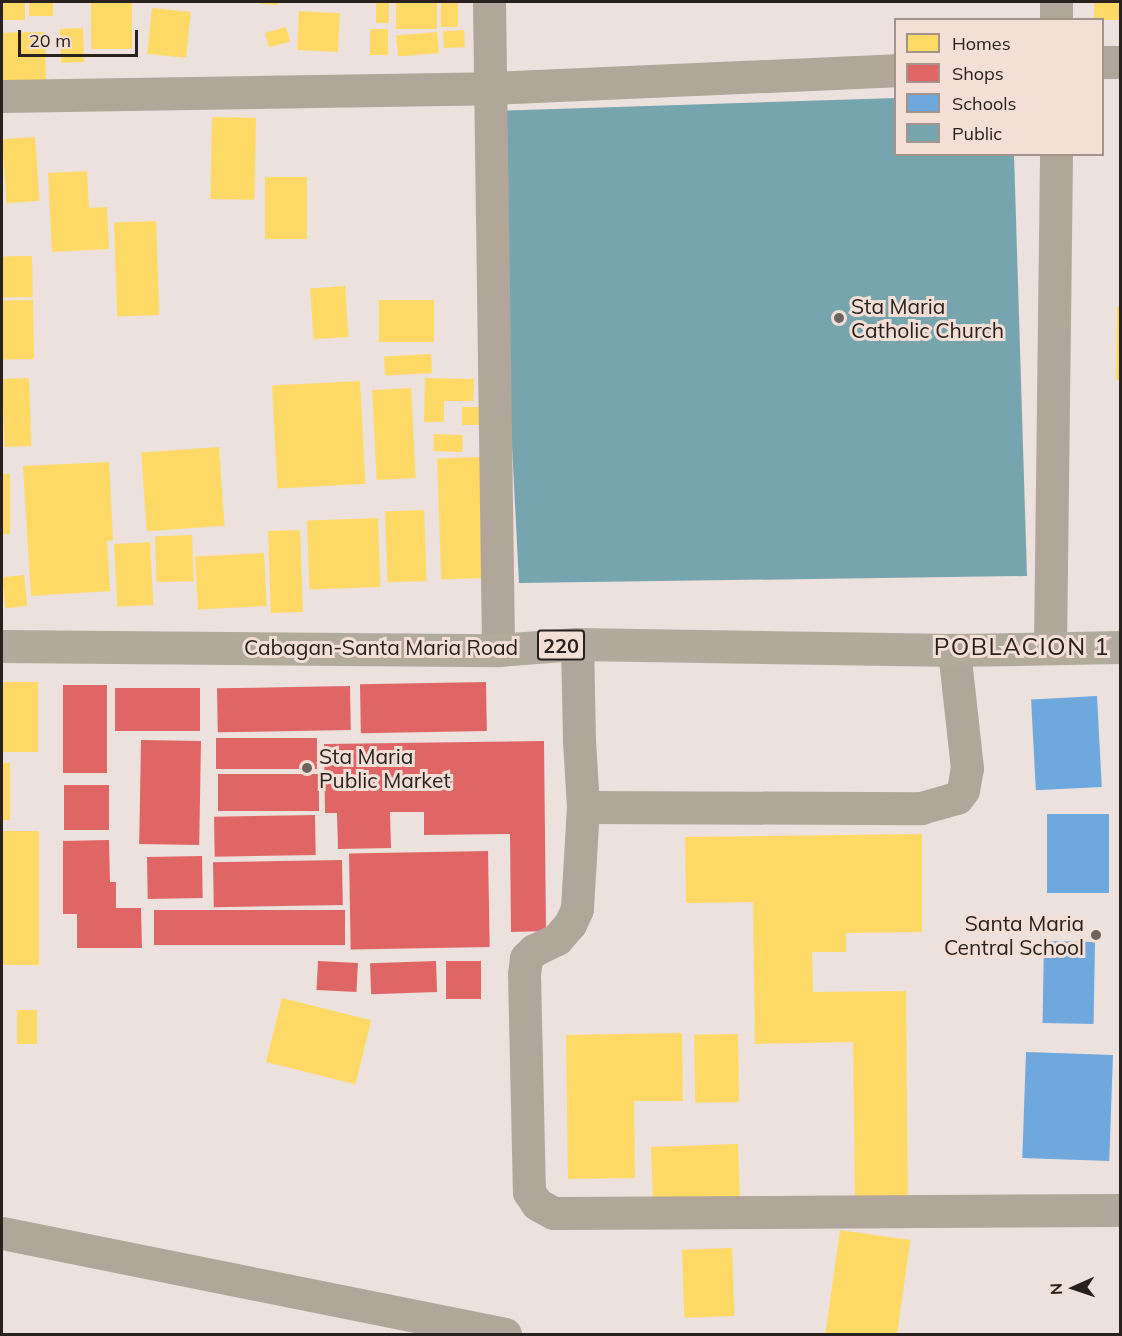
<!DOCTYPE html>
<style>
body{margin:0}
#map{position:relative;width:1122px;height:1336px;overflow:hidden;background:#ece1dc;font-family:Mulish,sans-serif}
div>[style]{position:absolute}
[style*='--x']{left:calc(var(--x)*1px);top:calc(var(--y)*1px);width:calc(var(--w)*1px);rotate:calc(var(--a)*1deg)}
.homes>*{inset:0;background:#ffd966;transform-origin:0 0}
.shops>*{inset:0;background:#e06666;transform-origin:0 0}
.schools>*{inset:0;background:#6fa8dc;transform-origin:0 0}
.public>*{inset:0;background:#76a5af}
.street>*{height:33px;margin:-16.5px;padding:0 16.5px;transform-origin:16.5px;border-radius:16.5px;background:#b0a69a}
.secondary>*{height:33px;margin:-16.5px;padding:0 16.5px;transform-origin:16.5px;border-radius:16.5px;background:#b0a699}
.primary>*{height:33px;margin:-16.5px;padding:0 16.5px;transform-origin:16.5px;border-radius:16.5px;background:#b3aa9e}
.dots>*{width:16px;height:16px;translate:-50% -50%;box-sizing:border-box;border:3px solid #f3dfd5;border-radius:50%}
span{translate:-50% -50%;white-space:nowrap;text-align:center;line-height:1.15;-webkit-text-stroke:6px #f3dfd5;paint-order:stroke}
.shield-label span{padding:2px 4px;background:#f3dfd5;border:2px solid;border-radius:4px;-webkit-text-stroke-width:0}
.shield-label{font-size:20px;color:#29211e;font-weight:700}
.poi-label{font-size:21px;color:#29211e}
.left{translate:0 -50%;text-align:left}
.right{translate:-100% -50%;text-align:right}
.street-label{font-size:21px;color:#29211e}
.quarter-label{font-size:24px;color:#29211e;letter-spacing:1.5px}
.frame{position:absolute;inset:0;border:3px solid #29211e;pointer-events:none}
.legend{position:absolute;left:894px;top:18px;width:210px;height:138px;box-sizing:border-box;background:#f3dfd5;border:2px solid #a2938c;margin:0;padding:8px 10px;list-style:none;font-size:18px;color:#29211e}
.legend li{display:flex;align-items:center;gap:12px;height:30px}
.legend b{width:30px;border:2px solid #a2938c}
.north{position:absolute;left:1044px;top:1258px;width:60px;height:60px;-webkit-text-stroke:4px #f3dfd5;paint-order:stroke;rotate:267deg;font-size:16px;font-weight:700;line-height:24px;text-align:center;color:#29211e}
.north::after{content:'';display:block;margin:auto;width:21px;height:27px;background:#29211e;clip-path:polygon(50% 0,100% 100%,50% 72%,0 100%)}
.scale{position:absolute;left:18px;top:30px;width:120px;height:27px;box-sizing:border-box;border:3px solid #29211e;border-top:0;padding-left:8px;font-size:18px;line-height:21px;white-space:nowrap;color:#29211e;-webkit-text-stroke:4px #f3dfd5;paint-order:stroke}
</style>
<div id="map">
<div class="homes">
<i style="left:2px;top:2px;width:23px;height:18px"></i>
<i style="left:29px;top:2px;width:24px;height:14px"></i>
<i style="clip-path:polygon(261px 2px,278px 2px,278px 5px,261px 4px)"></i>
<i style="left:376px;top:2px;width:13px;height:21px"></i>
<i style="left:396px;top:2px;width:41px;height:27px"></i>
<i style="left:441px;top:2px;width:17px;height:25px"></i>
<i style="left:1094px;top:2px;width:26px;height:18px"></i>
<i style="left:91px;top:3px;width:41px;height:46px"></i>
<i style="left:152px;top:8px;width:39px;height:46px;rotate:6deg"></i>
<i style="left:299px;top:11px;width:41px;height:39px;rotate:3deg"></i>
<i style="left:286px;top:27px;width:15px;height:22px;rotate:74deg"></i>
<i style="left:83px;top:28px;width:34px;height:23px;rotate:88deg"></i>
<i style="left:370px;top:29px;width:18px;height:26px"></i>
<i style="left:464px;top:30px;width:17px;height:21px;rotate:87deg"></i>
<i style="left:45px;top:32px;width:49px;height:43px;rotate:89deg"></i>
<i style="left:437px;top:32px;width:21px;height:41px;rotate:85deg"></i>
<i style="left:212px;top:117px;width:44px;height:82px;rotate:1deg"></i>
<i style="left:35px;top:137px;width:64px;height:33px;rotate:86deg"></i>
<i style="clip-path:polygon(87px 171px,89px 208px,107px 207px,109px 249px,52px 252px,48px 173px)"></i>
<i style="left:265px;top:177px;width:42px;height:62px"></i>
<i style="left:156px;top:221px;width:94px;height:42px;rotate:88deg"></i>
<i style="clip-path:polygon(687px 235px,689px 255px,715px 253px,719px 311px,620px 319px,614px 241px)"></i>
<i style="left:32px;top:256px;width:41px;height:30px;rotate:89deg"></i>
<i style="left:345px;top:286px;width:51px;height:35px;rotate:86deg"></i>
<i style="left:33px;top:300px;width:59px;height:31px;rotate:89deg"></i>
<i style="left:434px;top:300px;width:42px;height:55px;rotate:90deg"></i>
<i style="clip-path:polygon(1117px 307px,1120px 307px,1120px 380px,1116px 380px)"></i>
<i style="left:431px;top:354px;width:19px;height:47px;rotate:87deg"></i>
<i style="left:674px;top:366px;width:53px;height:56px;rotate:87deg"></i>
<i style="left:717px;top:370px;width:29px;height:50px"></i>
<i style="left:29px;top:378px;width:68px;height:27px;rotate:88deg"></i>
<i style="clip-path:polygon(425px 378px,474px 379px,473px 401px,444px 401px,444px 422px,424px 422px)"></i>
<i style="left:360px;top:381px;width:103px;height:88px;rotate:87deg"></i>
<i style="left:411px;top:388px;width:90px;height:39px;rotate:87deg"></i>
<i style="left:462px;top:407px;width:23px;height:18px"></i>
<i style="left:434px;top:434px;width:29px;height:17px;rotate:2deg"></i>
<i style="left:219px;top:447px;width:79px;height:78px;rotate:86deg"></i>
<i style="left:480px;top:457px;width:121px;height:43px;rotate:88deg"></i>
<i style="clip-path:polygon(109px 462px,113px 540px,107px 541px,110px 591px,31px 596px,23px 466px)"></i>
<i style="left:2px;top:474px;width:8px;height:60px"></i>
<i style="left:424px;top:510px;width:71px;height:39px;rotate:88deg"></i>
<i style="left:378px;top:518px;width:69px;height:71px;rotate:88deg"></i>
<i style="left:300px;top:530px;width:82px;height:32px;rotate:88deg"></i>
<i style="left:192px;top:535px;width:46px;height:37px;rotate:88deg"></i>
<i style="left:150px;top:542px;width:63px;height:36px;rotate:87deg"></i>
<i style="left:264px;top:553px;width:53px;height:69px;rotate:87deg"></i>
<i style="left:24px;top:575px;width:31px;height:22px;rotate:84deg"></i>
<i style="left:2px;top:682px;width:36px;height:70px"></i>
<i style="left:2px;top:763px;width:8px;height:57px"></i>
<i style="left:2px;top:831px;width:37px;height:134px"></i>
<i style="clip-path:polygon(922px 834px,922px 932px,846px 933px,846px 952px,812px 952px,813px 992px,906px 991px,908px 1207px,855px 1208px,853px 1042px,755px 1044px,753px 902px,686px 903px,685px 837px)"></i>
<i style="left:282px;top:998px;width:92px;height:66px;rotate:14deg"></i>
<i style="left:17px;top:1010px;width:20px;height:34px"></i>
<i style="clip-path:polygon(682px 1033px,683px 1101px,634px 1101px,635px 1178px,568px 1179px,566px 1035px)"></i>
<i style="left:738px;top:1034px;width:68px;height:44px;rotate:89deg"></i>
<i style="left:738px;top:1144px;width:53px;height:87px;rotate:88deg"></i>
<i style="left:840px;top:1230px;width:71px;height:105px;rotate:8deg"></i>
<i style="left:732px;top:1248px;width:68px;height:50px;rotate:88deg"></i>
</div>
<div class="shops">
<i style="left:486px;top:682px;width:49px;height:126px;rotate:89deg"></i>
<i style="left:63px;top:685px;width:44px;height:88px"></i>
<i style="left:350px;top:686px;width:44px;height:133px;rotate:89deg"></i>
<i style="left:115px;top:688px;width:85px;height:43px"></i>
<i style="left:317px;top:738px;width:31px;height:101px;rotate:90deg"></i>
<i style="left:141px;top:740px;width:60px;height:104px;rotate:1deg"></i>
<i style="clip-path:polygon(544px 741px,546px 931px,511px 932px,510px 834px,424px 835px,424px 812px,390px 812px,391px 848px,338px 849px,337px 813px,325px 813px,324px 744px)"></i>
<i style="left:319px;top:774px;width:37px;height:101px;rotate:90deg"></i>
<i style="left:64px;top:785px;width:45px;height:45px"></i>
<i style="left:315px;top:815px;width:40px;height:101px;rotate:89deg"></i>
<i style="clip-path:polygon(109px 840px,110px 882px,116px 882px,116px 908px,141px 908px,142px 948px,77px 948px,77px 914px,63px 914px,63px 841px)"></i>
<i style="left:488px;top:851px;width:96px;height:139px;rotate:89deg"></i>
<i style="left:202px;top:856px;width:42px;height:55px;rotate:89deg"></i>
<i style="left:342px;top:860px;width:45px;height:129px;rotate:89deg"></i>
<i style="left:345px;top:910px;width:35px;height:191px;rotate:90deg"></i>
<i style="left:318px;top:961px;width:40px;height:29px;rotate:3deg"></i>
<i style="left:436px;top:961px;width:31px;height:66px;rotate:88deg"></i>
<i style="left:446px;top:961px;width:35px;height:38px"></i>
</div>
<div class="schools">
<i style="left:1097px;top:696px;width:91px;height:66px;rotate:87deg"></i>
<i style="left:1047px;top:814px;width:62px;height:79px"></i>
<i style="left:1044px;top:941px;width:51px;height:82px;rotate:1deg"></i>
<i style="left:1026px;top:1052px;width:87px;height:106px;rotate:2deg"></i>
</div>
<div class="public">
<i style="clip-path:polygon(896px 98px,896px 154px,1014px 154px,1027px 576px,519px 583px,495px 111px)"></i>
</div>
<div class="street">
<i style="--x:489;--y:2;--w:648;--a:89.2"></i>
<i style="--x:1056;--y:2;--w:18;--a:90"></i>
<i style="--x:577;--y:644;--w:97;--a:88.8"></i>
<i style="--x:579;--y:741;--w:66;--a:86.5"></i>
<i style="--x:583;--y:807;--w:102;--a:93.4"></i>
<i style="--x:577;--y:909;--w:17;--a:115"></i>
<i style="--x:570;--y:924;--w:20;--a:131"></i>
<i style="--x:557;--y:939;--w:25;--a:154"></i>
<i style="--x:534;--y:950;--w:11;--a:135"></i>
<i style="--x:526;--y:958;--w:16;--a:97"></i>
<i style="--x:524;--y:974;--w:218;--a:88.7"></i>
<i style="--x:529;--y:1192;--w:14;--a:56"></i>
<i style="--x:537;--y:1204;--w:18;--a:29"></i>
<i style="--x:553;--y:1213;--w:567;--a:-0.3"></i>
<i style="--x:1050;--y:648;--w:494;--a:-89.3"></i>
<i style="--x:583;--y:807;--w:338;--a:0.2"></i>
<i style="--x:921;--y:808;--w:37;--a:-16"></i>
<i style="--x:957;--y:798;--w:10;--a:-53"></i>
<i style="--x:963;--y:790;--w:22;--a:-80"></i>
<i style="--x:967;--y:768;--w:119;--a:-96.3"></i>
<i style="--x:2;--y:1233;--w:513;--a:11.35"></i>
</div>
<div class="secondary">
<i style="--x:1102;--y:62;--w:18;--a:0"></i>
<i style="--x:2;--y:96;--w:489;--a:-0.9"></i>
<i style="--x:491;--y:88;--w:405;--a:-2.5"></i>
</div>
<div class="primary">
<i style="--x:2;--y:646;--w:496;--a:0.5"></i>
<i style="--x:498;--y:650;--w:79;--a:-4.3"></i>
<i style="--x:577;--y:644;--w:377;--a:0.9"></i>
<i style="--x:954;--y:650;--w:166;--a:-1"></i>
</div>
<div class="dots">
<i style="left:839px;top:318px;background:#6d6460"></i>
<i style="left:307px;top:768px;background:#6d6460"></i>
<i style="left:1096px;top:935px;background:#6d6460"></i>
</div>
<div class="shield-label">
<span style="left:561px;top:645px">220</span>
</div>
<div class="poi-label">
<span class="left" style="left:851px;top:318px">Sta Maria<br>Catholic Church</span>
<span class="left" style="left:319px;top:768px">Sta Maria<br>Public Market</span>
<span class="right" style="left:1084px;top:935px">Santa Maria<br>Central School</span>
</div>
<div class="street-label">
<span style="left:381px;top:647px">Cabagan-Santa Maria Road</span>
</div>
<div class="quarter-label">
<span style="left:1022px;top:647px">POBLACION 1</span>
</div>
<div class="frame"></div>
<ul class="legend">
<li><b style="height:16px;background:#ffd966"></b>Homes</li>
<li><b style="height:16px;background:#e06666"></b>Shops</li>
<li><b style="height:16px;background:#6fa8dc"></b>Schools</li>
<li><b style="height:16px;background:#76a5af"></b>Public</li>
</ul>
<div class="north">N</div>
<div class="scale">20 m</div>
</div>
